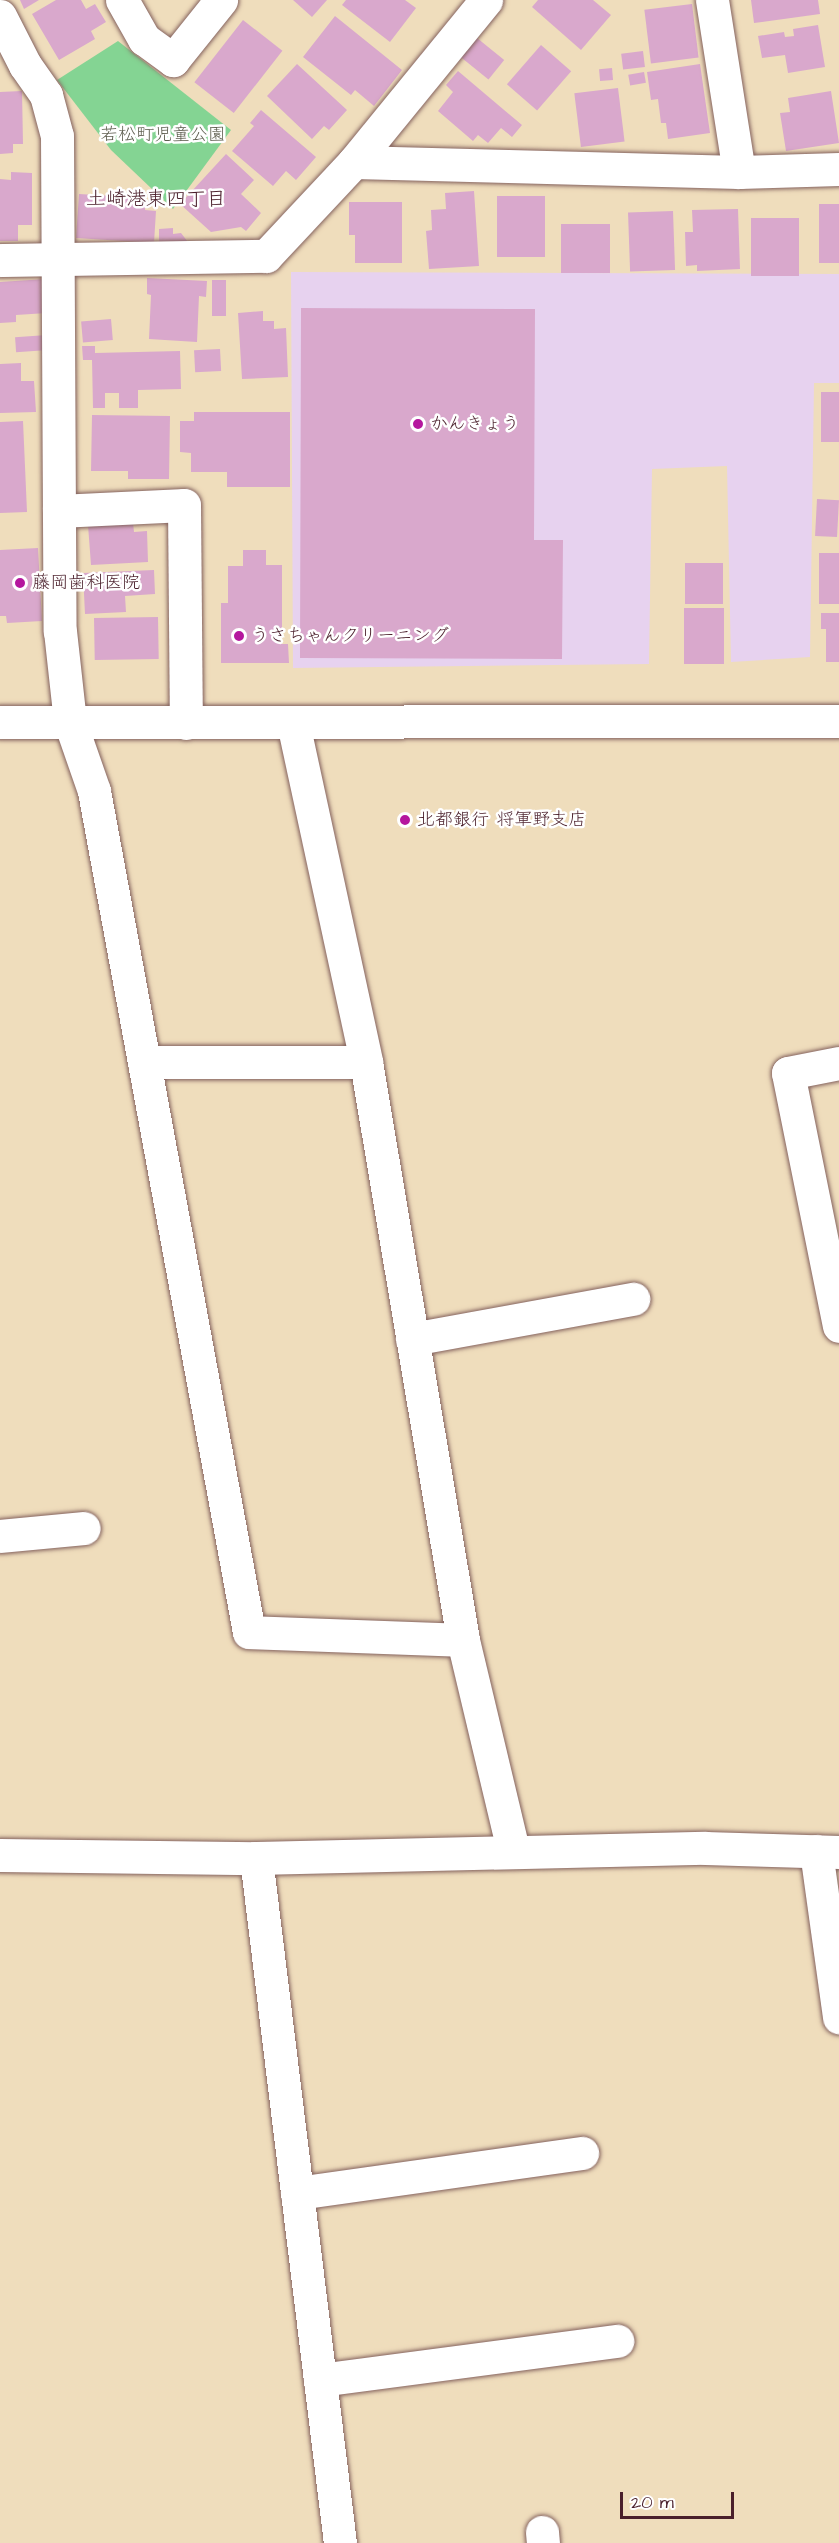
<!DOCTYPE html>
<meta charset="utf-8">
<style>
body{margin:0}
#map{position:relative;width:839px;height:2543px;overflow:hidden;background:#efddbc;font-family:"Architects Daughter","Klee One",sans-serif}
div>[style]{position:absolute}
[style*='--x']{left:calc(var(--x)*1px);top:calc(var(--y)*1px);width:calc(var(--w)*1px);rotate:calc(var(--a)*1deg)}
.built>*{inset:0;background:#e7d2ef}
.green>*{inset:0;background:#84d493}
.building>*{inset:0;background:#d9a8cc;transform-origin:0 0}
.roads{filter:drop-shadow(0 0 2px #84625e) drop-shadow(0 0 2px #84625e)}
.street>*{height:33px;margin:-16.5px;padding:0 16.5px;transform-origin:16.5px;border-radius:16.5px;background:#fff}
.secondary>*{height:33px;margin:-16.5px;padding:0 16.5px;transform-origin:16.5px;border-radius:16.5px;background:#fff}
.dots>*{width:16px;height:16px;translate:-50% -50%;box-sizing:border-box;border:3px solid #fff;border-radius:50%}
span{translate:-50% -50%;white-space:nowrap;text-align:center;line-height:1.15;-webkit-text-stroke:5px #fff;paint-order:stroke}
.park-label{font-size:18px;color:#5e5e4f}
.poi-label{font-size:18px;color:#4a1f2b}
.left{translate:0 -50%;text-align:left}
.neighbourhood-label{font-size:20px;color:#4a1f2b}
.scale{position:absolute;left:620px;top:2492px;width:114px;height:27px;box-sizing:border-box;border:3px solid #4a1f2b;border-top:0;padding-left:8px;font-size:18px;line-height:21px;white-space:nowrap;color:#4a1f2b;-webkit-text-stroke:4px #fff;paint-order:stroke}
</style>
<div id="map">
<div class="built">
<i style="clip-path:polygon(291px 272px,839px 274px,839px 383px,814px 383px,810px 657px,731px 662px,727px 466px,652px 469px,649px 664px,293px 668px)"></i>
</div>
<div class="green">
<i style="clip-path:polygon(118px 41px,231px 130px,173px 209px,111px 150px,57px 80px)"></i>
</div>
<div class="building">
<i style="clip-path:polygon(20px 0,39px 0,24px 9px)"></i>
<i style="clip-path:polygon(56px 0,81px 0,86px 9px,95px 4px,106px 22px,91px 31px,95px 39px,59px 60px,32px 14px)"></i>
<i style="clip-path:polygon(293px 0,327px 0,312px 17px)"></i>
<i style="clip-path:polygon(346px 0,405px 0,416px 8px,390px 42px,342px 5px)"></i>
<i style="clip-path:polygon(538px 0,593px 0,611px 15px,581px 50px,532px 7px)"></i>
<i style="clip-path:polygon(751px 0,818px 0,820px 14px,754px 23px)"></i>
<i style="left:692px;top:4px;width:54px;height:48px;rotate:83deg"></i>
<i style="clip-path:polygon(335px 16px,402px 70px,374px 106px,355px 90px,351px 95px,303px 57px)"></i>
<i style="left:243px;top:20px;width:50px;height:79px;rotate:38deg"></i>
<i style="clip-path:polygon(818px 25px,825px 67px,788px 73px,785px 55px,762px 58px,758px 36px,784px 32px,785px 37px,794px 36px,793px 29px)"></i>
<i style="left:477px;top:38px;width:35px;height:25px;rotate:39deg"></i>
<i style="left:541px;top:45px;width:40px;height:52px;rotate:41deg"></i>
<i style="left:643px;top:51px;width:16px;height:22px;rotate:83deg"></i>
<i style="clip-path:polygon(297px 64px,347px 110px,329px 130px,324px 126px,312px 139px,267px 96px)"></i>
<i style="clip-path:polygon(700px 64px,710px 133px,668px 139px,666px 123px,661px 123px,658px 99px,651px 100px,647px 72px)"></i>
<i style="left:612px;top:68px;width:12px;height:13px;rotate:85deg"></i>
<i style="clip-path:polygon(458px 71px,522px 125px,512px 137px,501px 128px,488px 143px,478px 135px,473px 141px,438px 111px,453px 92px,446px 85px)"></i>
<i style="left:644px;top:72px;width:11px;height:16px;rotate:80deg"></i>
<i style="left:618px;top:88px;width:54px;height:44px;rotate:83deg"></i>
<i style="clip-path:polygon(22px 91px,23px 144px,13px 144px,13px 153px,0 154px,0 92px)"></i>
<i style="clip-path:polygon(831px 91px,839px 143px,786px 151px,780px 113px,790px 112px,788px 98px)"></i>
<i style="clip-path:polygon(261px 110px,316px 157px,296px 180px,286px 171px,273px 186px,232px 151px,254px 126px,250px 123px)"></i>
<i style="clip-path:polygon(226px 154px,254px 180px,241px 194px,261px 213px,246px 231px,241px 227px,211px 232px,180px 204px)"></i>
<i style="clip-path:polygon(11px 172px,32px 173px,32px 225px,18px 225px,18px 241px,0 241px,0 179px,11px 180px)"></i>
<i style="clip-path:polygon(474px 191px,479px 266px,429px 269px,426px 231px,432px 230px,431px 210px,446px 209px,445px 193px)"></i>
<i style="clip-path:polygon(79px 194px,146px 198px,145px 210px,156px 211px,154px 243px,76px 238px)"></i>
<i style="left:497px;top:196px;width:48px;height:61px"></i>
<i style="clip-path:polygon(349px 202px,402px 202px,402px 263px,355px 263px,355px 235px,349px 235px)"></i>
<i style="left:819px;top:204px;width:20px;height:59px"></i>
<i style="clip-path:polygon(738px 209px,740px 269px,697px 271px,697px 265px,686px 266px,685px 232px,693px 232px,692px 210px)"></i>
<i style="left:673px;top:211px;width:59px;height:45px;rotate:88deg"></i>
<i style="left:751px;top:218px;width:48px;height:58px"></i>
<i style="left:561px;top:224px;width:49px;height:49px"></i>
<i style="clip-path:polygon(173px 228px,173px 234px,181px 233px,191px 246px,159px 247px,159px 229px)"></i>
<i style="clip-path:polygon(147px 278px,207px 281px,206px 297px,199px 296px,197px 342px,149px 339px,151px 295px,147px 294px)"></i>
<i style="clip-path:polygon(45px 279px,47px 313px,16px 315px,16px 322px,0 323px,0 282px)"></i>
<i style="left:212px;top:280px;width:14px;height:36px"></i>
<i style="clip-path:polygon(301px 308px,535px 309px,534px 540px,563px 540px,562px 659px,300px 658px)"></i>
<i style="clip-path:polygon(263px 311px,263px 321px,274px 321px,274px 329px,286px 328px,288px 377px,242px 379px,238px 313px)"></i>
<i style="left:111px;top:319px;width:21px;height:30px;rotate:85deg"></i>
<i style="left:47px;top:335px;width:15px;height:32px;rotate:86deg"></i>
<i style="clip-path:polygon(82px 346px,95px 346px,95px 353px,180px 351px,181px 389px,138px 390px,138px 408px,119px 408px,119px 393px,105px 393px,105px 408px,93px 408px,92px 360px,83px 360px)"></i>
<i style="left:220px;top:349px;width:22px;height:26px;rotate:87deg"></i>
<i style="clip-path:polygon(21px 363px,21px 381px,34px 381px,36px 412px,0 413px,0 364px)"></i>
<i style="left:821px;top:392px;width:18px;height:50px"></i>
<i style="clip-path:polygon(194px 412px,290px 412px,290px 487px,227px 487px,227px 472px,191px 472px,191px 453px,180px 452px,180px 421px,194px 421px)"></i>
<i style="clip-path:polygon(92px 415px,170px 416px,169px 479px,128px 479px,128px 471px,91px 471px)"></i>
<i style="clip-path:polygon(23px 421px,27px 512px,0 513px,0 422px)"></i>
<i style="left:817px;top:499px;width:22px;height:37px;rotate:3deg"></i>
<i style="clip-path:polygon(133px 523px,134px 532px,147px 531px,148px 562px,91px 565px,88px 525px)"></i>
<i style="clip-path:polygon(38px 548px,42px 621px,7px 623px,6px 616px,0 616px,0 550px)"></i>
<i style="clip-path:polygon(243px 550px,266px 550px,266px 565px,282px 565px,282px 644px,288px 644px,289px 663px,221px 663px,221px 603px,228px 603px,228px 566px,243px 566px)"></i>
<i style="left:839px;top:553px;width:51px;height:20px;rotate:90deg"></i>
<i style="left:685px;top:563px;width:38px;height:41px"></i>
<i style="clip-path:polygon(154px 570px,155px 594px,125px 596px,126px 612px,85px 614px,83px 573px)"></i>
<i style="left:684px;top:608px;width:40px;height:56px"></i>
<i style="clip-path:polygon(821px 613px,839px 613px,839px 662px,826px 662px,826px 629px,821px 629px)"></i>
<i style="left:158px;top:617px;width:42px;height:64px;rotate:89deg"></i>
</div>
<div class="roads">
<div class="street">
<i style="--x:122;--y:0;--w:45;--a:60.6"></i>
<i style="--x:144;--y:39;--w:36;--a:36"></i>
<i style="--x:173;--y:60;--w:77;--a:-51.3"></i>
<i style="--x:712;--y:0;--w:174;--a:81.1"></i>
<i style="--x:0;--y:16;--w:55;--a:63"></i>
<i style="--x:25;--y:65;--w:37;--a:55"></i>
<i style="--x:46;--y:95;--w:42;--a:75"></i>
<i style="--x:57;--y:136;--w:495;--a:89.7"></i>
<i style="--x:60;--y:631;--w:92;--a:83.7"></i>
<i style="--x:70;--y:722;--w:73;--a:70.8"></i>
<i style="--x:94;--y:791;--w:855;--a:79.56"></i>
<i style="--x:249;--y:1632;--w:214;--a:2.1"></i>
<i style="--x:354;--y:162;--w:385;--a:1.5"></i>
<i style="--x:739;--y:172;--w:100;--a:-1.7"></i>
<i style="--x:0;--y:260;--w:266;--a:-0.9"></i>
<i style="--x:266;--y:256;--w:129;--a:-46.9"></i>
<i style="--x:354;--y:162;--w:209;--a:-50.8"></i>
<i style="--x:59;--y:511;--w:125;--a:-2.7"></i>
<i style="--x:184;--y:505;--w:218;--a:89.5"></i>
<i style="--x:293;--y:723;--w:347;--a:77.8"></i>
<i style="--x:366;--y:1062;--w:586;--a:80.47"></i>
<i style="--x:463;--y:1640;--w:216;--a:76.6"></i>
<i style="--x:144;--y:1062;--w:222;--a:0"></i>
<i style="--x:839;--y:1063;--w:52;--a:168.9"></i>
<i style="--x:788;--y:1073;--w:258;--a:78.6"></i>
<i style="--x:412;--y:1339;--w:225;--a:-10.3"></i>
<i style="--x:0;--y:1536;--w:84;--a:-5.4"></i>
<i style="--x:816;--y:1851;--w:168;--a:82.1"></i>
<i style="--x:0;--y:1855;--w:256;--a:0.7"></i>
<i style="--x:256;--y:1858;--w:449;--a:-1.3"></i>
<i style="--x:705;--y:1848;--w:134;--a:1.7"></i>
<i style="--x:256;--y:1858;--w:690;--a:83.01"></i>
<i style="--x:297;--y:2193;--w:288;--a:-8"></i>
<i style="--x:320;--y:2380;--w:300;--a:-7.5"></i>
<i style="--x:542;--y:2532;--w:11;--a:85"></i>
</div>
<div class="secondary">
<i style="--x:0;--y:722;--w:839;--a:-0.07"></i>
</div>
</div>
<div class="dots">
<i style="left:418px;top:424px;background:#b5179e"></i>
<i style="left:20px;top:583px;background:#b5179e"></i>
<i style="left:239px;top:636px;background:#b5179e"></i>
<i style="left:405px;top:820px;background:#b5179e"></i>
</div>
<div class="park-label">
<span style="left:163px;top:135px">若松町児童公園</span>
</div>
<div class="poi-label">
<span class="left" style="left:430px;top:424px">かんきょう</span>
<span class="left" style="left:32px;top:583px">藤岡歯科医院</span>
<span class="left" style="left:251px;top:636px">うさちゃんクリーニング</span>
<span class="left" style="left:417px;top:820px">北都銀行 将軍野支店</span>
</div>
<div class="neighbourhood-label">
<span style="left:156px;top:199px">土崎港東四丁目</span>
</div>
<div class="scale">20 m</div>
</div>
